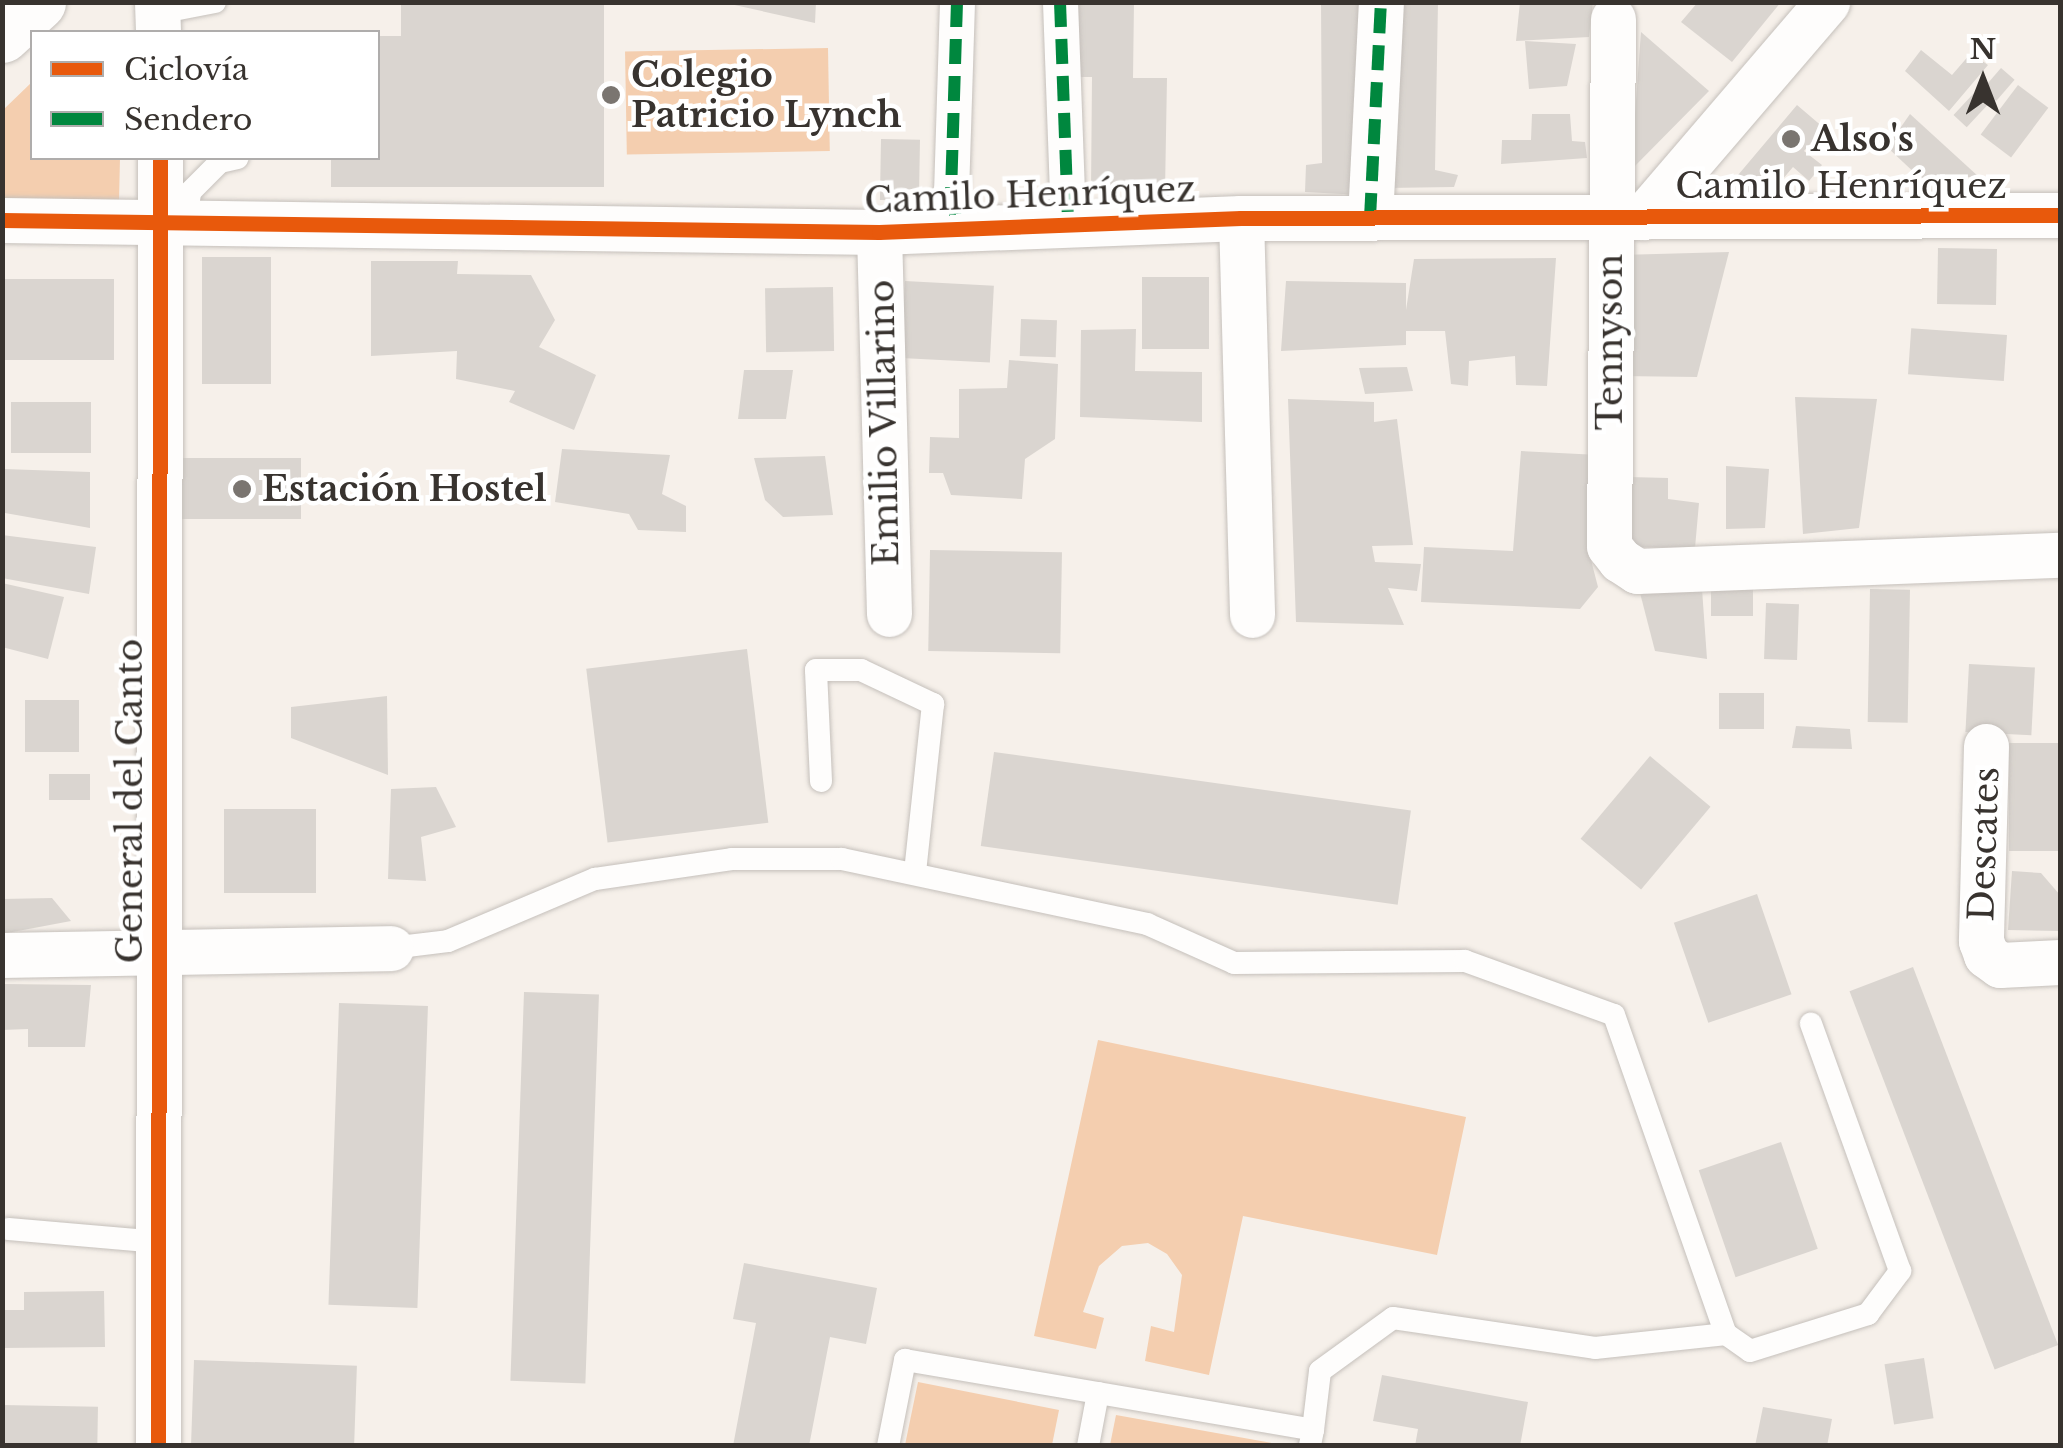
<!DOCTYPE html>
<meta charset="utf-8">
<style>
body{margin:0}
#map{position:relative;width:2063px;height:1448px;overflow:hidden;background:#f6f0ea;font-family:"Libre Baskerville",serif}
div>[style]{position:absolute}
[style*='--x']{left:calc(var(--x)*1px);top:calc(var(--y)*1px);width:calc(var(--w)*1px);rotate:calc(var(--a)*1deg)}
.green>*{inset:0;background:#f4ceaf;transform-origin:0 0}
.building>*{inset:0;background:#dad5d0;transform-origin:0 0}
.roads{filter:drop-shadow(0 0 2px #c5c0bb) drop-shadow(0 0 2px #c5c0bb)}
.service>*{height:22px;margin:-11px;padding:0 11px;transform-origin:11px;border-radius:11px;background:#fefdfc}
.pedestrian>*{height:35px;margin:-17.5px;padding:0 17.5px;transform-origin:17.5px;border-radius:17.5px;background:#fefdfc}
.minor>*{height:45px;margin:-22.5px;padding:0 22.5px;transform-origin:22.5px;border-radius:22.5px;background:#fefdfc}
.primary>*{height:55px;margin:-27.5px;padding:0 27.5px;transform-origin:27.5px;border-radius:27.5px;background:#fefdfc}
.quiet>*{height:12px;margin-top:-6px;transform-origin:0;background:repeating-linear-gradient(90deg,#00873e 0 25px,transparent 0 37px)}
.cycleway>*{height:15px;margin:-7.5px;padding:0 7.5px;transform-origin:7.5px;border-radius:7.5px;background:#e8590c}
.dots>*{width:28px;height:28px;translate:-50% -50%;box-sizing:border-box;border:5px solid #fff;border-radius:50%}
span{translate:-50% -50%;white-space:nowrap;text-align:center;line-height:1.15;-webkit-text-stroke:9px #fff;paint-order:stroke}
.poi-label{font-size:35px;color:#38332f;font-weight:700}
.left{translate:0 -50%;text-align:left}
.street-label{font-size:35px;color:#38332f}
.frame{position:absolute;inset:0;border:5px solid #38332f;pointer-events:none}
.legend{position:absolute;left:30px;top:30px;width:350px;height:130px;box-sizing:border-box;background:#fff;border:2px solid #afadac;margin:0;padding:12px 18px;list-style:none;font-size:30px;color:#38332f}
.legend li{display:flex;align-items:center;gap:20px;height:50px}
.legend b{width:50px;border:2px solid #afadac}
.north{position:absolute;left:1933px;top:30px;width:100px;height:100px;-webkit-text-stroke:8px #fff;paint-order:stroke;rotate:0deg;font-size:28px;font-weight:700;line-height:40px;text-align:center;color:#38332f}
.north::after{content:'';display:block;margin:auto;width:35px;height:45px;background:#38332f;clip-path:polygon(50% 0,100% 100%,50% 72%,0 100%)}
</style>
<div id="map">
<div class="green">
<i style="left:828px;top:48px;width:103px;height:203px;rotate:89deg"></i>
<i style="clip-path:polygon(32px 82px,32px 158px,120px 158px,119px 201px,3px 199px,3px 110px)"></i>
<i style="clip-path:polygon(1098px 1040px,1466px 1117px,1437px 1255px,1243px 1216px,1209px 1375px,1145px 1361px,1151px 1326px,1174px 1332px,1182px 1275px,1167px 1254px,1148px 1243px,1122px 1246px,1099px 1266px,1083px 1312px,1104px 1318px,1096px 1349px,1034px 1336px)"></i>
<i style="clip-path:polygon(918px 1382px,1059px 1410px,1052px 1445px,905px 1445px)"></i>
<i style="clip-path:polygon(1116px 1415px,1277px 1444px,1110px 1445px)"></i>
</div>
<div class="building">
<i style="clip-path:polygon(401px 2px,604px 2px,604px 187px,331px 187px,331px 158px,378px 158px,378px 36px,401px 36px)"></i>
<i style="clip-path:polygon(730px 2px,816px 2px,815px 23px,730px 4px)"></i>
<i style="clip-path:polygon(1078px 2px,1134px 2px,1133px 78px,1167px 78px,1165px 191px,1091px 190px,1092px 77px,1078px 77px)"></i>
<i style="clip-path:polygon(1321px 2px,1369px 2px,1362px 195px,1305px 192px,1306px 165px,1322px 163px)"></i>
<i style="clip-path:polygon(1390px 2px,1438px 2px,1435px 170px,1458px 175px,1454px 187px,1387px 188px)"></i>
<i style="clip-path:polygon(1520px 2px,1593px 2px,1589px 37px,1516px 41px)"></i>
<i style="clip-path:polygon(1698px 2px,1781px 2px,1732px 62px,1681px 22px)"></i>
<i style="clip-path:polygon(1641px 32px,1709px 91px,1631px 170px)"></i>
<i style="clip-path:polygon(1525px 41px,1576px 44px,1567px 86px,1529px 89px)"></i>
<i style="clip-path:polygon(1921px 50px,1952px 75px,1971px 53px,1988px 65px,1949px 111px,1905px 71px)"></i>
<i style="left:2001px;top:68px;width:18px;height:28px;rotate:41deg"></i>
<i style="left:2018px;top:85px;width:38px;height:62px;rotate:37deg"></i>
<i style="left:1974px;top:93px;width:18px;height:30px;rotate:43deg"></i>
<i style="clip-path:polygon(1797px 105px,1824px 128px,1804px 151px,1822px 165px,1809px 181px,1793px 167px,1776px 187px,1762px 175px,1747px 193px,1733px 181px)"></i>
<i style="clip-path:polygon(1532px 114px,1570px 114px,1572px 141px,1585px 142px,1587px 158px,1501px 164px,1502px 140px,1531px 140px)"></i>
<i style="clip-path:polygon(1910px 114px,1979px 177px,1920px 178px,1887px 147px)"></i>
<i style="left:881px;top:139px;width:39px;height:61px;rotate:1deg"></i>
<i style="left:1938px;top:248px;width:59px;height:56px;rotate:1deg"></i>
<i style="clip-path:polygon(1729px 252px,1697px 377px,1620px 376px,1620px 255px)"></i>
<i style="left:202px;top:257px;width:69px;height:127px"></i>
<i style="clip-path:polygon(1556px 258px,1547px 386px,1516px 385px,1515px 356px,1469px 361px,1468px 386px,1451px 384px,1445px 331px,1406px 331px,1406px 345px,1281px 351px,1286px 281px,1406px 283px,1406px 310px,1414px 259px)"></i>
<i style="clip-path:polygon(371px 261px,458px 261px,457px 274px,531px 275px,555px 320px,539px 347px,596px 375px,574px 430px,509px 402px,515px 391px,456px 379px,457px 351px,371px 356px)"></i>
<i style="left:1142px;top:277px;width:67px;height:72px"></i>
<i style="left:2px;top:279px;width:112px;height:81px"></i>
<i style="left:905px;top:281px;width:89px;height:77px;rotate:3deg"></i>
<i style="left:833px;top:287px;width:64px;height:68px;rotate:89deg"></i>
<i style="left:1021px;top:319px;width:36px;height:37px;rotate:2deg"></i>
<i style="clip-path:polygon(1136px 329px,1135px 371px,1202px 372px,1202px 422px,1080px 417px,1081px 330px)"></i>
<i style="left:2007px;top:335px;width:46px;height:96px;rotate:94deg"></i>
<i style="clip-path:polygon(1009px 360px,1058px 364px,1055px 439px,1025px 459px,1022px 499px,951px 495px,943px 473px,929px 473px,930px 437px,959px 438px,959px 389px,1007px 388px)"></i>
<i style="clip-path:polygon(1407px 367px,1413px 391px,1365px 394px,1359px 368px)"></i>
<i style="clip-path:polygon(744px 370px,793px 370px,786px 419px,738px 419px)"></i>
<i style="clip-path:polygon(1795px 397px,1877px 399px,1859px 528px,1803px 534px)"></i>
<i style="clip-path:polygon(1288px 399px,1374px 402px,1374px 422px,1397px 419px,1413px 545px,1372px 546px,1375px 562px,1421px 564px,1417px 591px,1388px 588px,1404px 625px,1296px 622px)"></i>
<i style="left:11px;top:402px;width:80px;height:51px"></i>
<i style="clip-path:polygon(562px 449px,670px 455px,662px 494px,686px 506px,686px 532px,638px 530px,629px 514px,555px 502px)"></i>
<i style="clip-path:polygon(1521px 451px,1599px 455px,1590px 556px,1598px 587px,1580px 609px,1421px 602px,1424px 547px,1513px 551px)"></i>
<i style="clip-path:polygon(825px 456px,833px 515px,783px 517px,765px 500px,754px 458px)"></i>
<i style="left:182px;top:458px;width:119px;height:61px"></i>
<i style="clip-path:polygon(1726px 466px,1769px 469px,1765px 528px,1726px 529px)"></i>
<i style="clip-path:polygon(4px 469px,90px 472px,90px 528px,5px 513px)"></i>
<i style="clip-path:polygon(1629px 477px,1668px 478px,1668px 499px,1699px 503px,1695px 548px,1627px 547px)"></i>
<i style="clip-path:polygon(2px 535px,96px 547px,89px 594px,2px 578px)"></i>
<i style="left:930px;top:550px;width:132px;height:101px;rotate:1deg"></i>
<i style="clip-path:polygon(2px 583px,64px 597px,48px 659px,2px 647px)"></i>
<i style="clip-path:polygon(1639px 589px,1702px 589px,1707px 659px,1655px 651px)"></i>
<i style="left:1753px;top:589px;width:27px;height:42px;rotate:90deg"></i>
<i style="left:1870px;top:589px;width:40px;height:133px;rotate:1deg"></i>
<i style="left:1766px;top:603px;width:33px;height:56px;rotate:2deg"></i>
<i style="left:747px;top:649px;width:175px;height:162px;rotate:83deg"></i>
<i style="left:1969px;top:664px;width:66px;height:68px;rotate:3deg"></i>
<i style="left:1719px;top:693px;width:45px;height:36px"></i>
<i style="clip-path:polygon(387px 696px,388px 775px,291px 738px,291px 707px)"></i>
<i style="left:25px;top:700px;width:54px;height:52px"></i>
<i style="clip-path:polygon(1796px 726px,1850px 729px,1852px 749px,1792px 748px)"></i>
<i style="left:2009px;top:743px;width:51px;height:108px"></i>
<i style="left:994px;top:752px;width:421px;height:95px;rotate:8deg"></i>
<i style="left:1650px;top:756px;width:79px;height:108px;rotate:40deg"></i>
<i style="left:49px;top:774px;width:41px;height:26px"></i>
<i style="clip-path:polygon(436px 787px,456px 827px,421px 837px,426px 881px,388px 879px,391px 789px)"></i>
<i style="left:224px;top:809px;width:92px;height:84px"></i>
<i style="clip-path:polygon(2012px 871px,2041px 873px,2060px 895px,2060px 931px,2008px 930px)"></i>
<i style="left:1757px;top:894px;width:106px;height:88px;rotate:71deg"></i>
<i style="clip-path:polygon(52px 898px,71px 921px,2px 934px,2px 899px)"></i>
<i style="left:1913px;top:967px;width:405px;height:68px;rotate:69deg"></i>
<i style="clip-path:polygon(2px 984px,91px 985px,85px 1047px,28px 1047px,28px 1029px,2px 1030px)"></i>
<i style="left:524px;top:992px;width:75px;height:389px;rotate:2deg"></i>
<i style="left:339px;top:1003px;width:89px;height:302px;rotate:2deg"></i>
<i style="left:1781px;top:1142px;width:113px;height:87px;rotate:71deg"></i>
<i style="clip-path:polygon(744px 1263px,877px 1288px,866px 1344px,830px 1337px,809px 1446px,733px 1446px,756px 1323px,733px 1319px)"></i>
<i style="clip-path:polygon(104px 1291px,105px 1347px,2px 1348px,2px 1310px,24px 1310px,24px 1292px)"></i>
<i style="left:1924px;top:1358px;width:61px;height:40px;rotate:81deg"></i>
<i style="left:194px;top:1360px;width:163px;height:86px;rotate:2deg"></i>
<i style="clip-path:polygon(1382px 1375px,1528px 1402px,1520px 1446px,1415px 1446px,1418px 1429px,1373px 1421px)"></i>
<i style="left:2px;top:1405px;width:96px;height:41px;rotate:1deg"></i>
<i style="clip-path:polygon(1763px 1407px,1832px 1419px,1827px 1446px,1755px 1446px)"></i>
</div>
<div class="roads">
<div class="service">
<i style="--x:158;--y:13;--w:58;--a:-10.9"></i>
<i style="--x:185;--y:225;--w:33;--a:-81"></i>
<i style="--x:190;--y:192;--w:42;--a:-45"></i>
<i style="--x:220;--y:162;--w:18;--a:-13"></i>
<i style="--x:821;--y:781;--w:111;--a:-92.6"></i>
<i style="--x:816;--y:670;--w:45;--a:0"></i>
<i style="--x:861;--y:670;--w:80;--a:25.3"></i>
<i style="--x:933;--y:704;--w:169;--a:96.1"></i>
<i style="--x:391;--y:948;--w:57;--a:-7"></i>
<i style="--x:448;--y:941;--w:160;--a:-22.9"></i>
<i style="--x:595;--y:879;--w:138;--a:-8.3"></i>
<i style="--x:732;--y:859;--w:110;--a:0"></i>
<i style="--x:842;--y:859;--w:312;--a:12"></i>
<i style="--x:1147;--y:924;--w:95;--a:24.1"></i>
<i style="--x:1234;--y:963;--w:231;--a:-0.5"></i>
<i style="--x:1465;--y:961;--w:158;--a:19.9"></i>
<i style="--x:1614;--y:1015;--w:338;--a:70.7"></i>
<i style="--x:1726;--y:1334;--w:29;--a:35"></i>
<i style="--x:1750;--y:1351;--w:124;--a:-17.4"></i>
<i style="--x:1868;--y:1314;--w:54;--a:-53.3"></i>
<i style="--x:1900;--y:1271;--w:263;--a:-109.8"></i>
<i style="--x:8;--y:1229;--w:152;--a:4.9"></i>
<i style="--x:1313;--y:1430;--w:59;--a:-83.2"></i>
<i style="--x:1320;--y:1371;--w:90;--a:-36"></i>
<i style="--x:1393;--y:1318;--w:204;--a:8.4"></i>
<i style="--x:1595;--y:1348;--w:132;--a:-6.1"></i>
<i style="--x:888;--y:1446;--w:88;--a:-78.8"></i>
<i style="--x:905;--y:1360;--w:414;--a:9.7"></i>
<i style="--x:1313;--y:1430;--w:16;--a:101"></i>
<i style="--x:1088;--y:1446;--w:54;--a:-79.3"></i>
</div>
<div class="pedestrian">
<i style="--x:957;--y:2;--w:188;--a:91.8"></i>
<i style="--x:951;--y:190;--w:40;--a:80"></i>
<i style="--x:1060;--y:2;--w:221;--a:87.9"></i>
</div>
<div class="minor">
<i style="--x:157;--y:2;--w:30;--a:88"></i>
<i style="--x:1613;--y:19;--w:527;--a:90.43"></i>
<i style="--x:1609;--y:546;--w:18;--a:52"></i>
<i style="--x:1620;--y:560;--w:20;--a:33"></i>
<i style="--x:1637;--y:571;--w:423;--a:-2.2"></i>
<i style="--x:1643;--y:217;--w:283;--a:-49.4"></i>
<i style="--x:1241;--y:218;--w:397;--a:88.4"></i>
<i style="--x:1370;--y:218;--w:216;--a:-87.1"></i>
<i style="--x:2;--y:220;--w:877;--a:0.78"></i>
<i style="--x:879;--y:232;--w:362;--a:-2.2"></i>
<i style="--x:1241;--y:218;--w:819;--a:-0.21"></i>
<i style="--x:879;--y:232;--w:382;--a:88.5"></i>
<i style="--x:1986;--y:746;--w:195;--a:91.5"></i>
<i style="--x:1981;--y:941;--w:15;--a:70"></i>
<i style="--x:1986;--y:955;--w:17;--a:36"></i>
<i style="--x:2000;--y:965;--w:60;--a:-2.9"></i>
<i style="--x:2;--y:955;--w:389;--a:-1"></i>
<i style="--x:158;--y:1446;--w:1288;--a:-89.91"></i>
</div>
<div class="primary">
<i style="--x:2;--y:35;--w:49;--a:-42.5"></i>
</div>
</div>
<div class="quiet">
<i style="--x:957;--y:2;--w:188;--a:91.8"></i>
<i style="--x:951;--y:190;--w:40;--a:80"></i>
<i style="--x:1060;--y:2;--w:221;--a:87.9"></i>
<i style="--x:1370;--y:218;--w:216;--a:-87.1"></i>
</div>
<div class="cycleway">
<i style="--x:2;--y:220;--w:877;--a:0.78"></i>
<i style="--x:879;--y:232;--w:362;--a:-2.2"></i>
<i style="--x:1241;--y:218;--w:819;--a:-0.21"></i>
<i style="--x:158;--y:1446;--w:1288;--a:-89.91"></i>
</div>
<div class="dots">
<i style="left:611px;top:95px;background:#7a7570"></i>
<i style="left:1791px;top:139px;background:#7a7570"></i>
<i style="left:242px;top:489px;background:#7a7570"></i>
</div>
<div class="poi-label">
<span class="left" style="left:631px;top:95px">Colegio<br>Patricio Lynch</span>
<span class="left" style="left:1811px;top:139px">Also's</span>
<span class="left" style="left:262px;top:489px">Estación Hostel</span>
</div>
<div class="street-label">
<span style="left:1841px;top:186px">Camilo Henríquez</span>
<span style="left:1030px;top:195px;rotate:-2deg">Camilo Henríquez</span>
<span style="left:1610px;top:342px;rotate:-90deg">Tennyson</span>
<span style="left:884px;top:423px;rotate:-91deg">Emilio Villarino</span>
<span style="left:130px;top:801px;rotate:-90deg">General del Canto</span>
<span style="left:1984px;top:844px;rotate:-88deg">Descates</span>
</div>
<div class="frame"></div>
<ul class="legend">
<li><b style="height:12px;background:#e8590c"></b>Ciclovía</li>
<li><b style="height:12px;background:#00873e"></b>Sendero</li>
</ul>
<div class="north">N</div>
</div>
